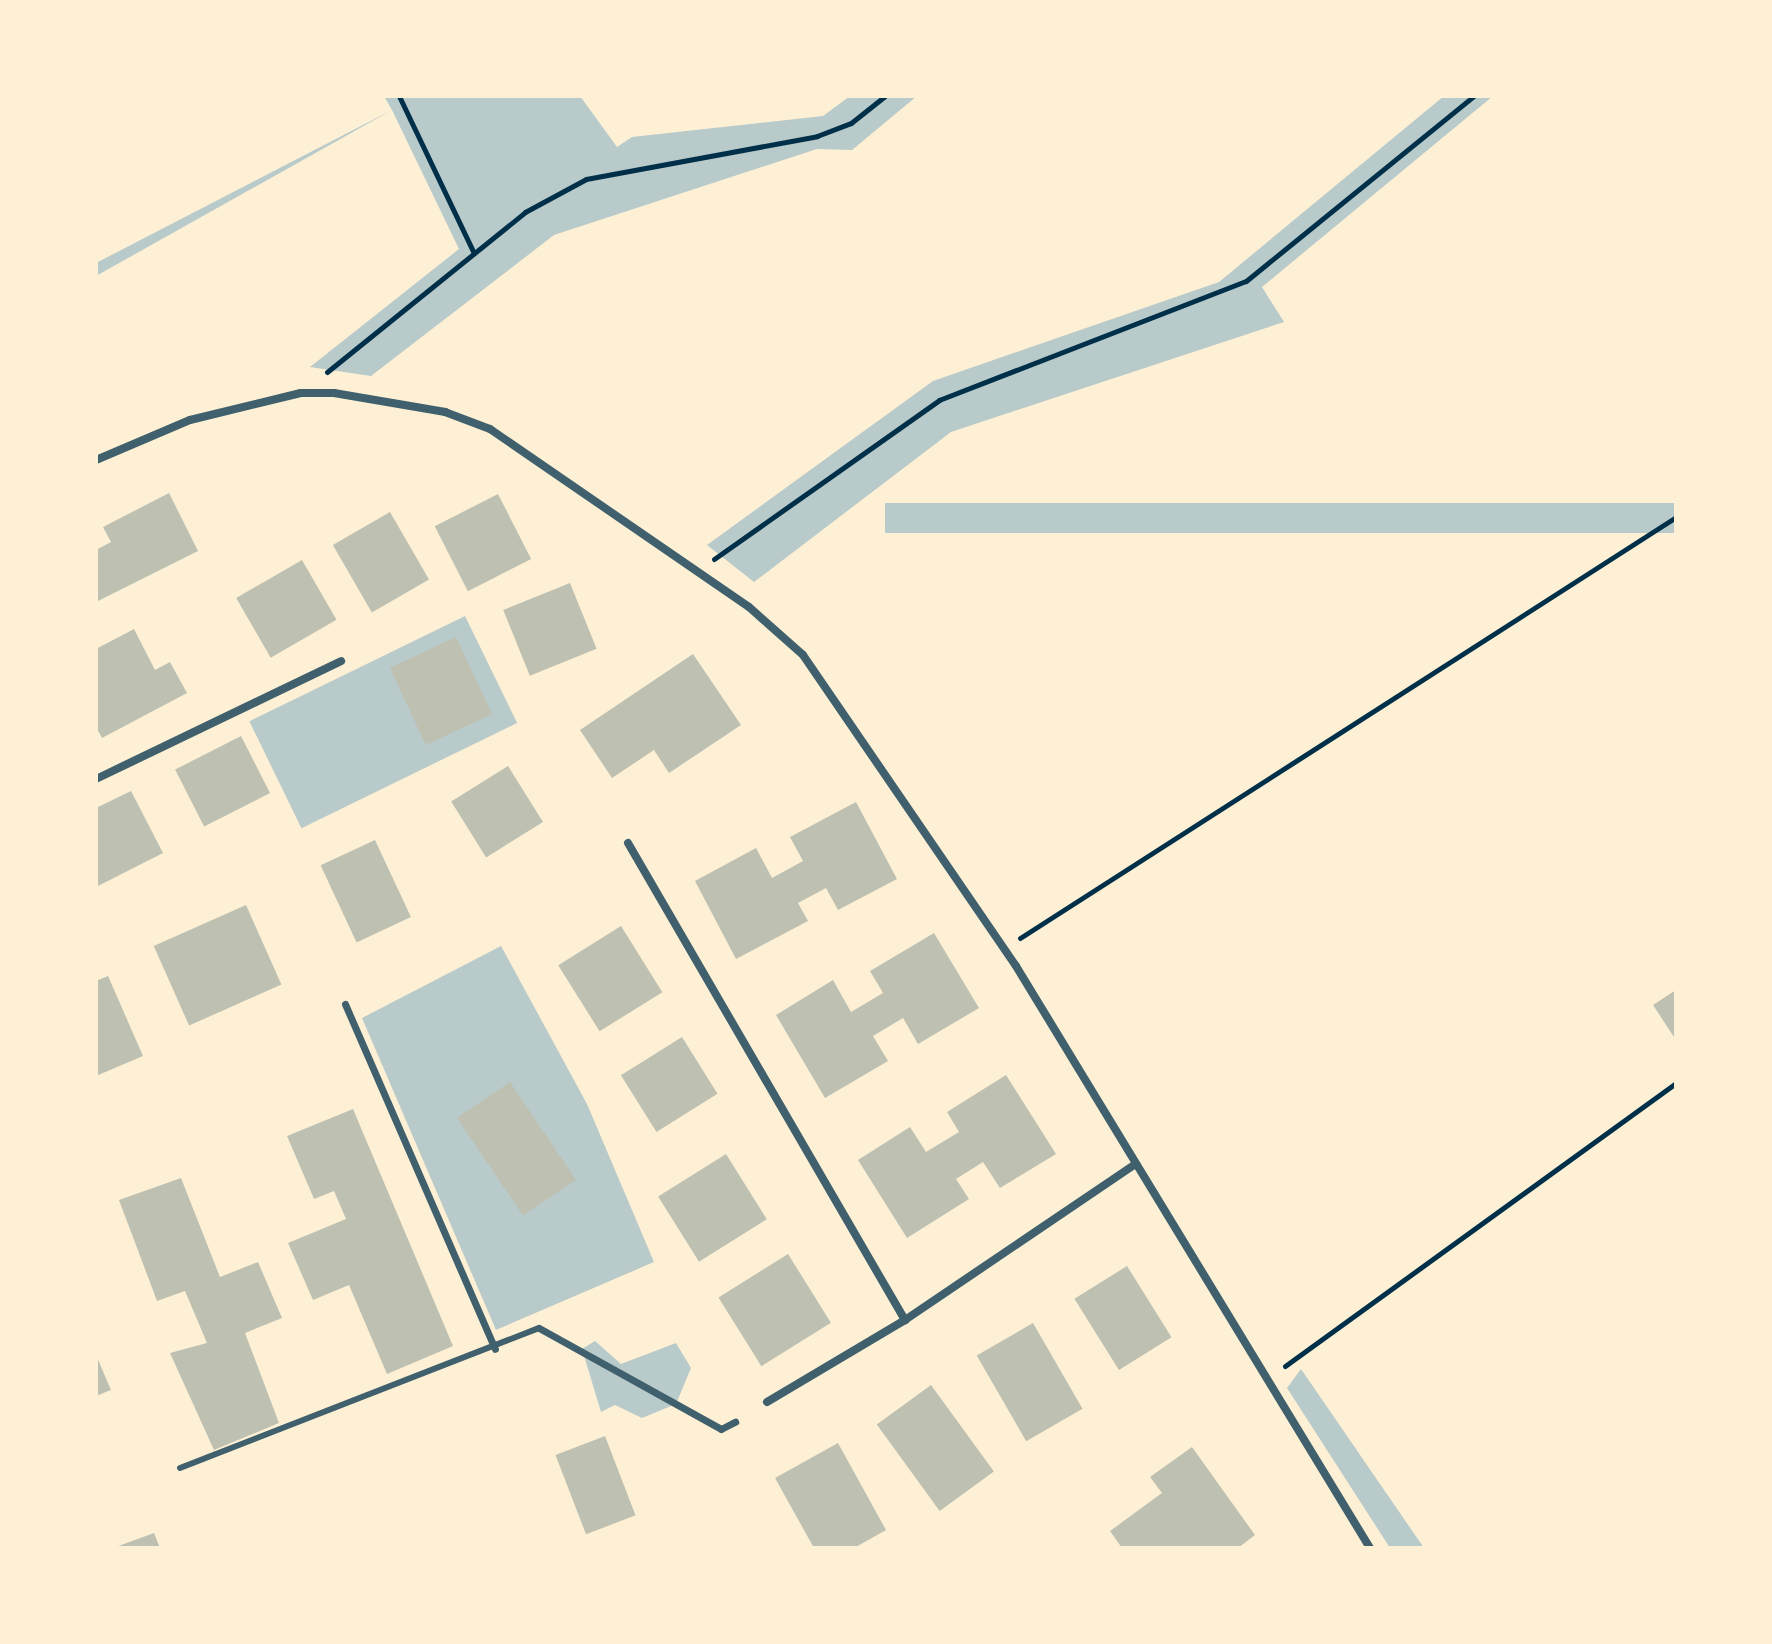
<!DOCTYPE html>
<style>
body{margin:0}
#map{position:relative;width:1772px;height:1644px;overflow:hidden;background:#fdf0d5;font-family:Overpass,sans-serif}
div>[style]{position:absolute}
[style*='--x']{left:calc(var(--x)*1px);top:calc(var(--y)*1px);width:calc(var(--w)*1px);rotate:calc(var(--a)*1deg)}
.green>*{inset:0;background:#b9caca;transform-origin:0 0}
.building>*{inset:0;background:#bec0b2;transform-origin:0 0}
.path>*{height:5px;margin:-2.5px;padding:0 2.5px;transform-origin:2.5px;border-radius:2.5px;background:#003049}
.service>*{height:6px;margin:-3px;padding:0 3px;transform-origin:3px;border-radius:3px;background:#3f606c}
.pedestrian>*{height:7px;margin:-3.5px;padding:0 3.5px;transform-origin:3.5px;border-radius:3.5px;background:#3f606c}
.minor>*{height:8px;margin:-4px;padding:0 4px;transform-origin:4px;border-radius:4px;background:#3f606c}
span{translate:-50% -50%;white-space:nowrap;text-align:center;line-height:1.15;-webkit-text-stroke:6px #fdf0d5;paint-order:stroke}
.frame{position:absolute;inset:0;border:98px solid #fdf0d5;pointer-events:none}
</style>
<div id="map">
<div class="green">
<i style="clip-path:polygon(384px 96px,580px 96px,617px 147px,632px 137px,823px 116px,850px 96px,917px 96px,852px 150px,817px 149px,554px 235px,371px 376px,310px 367px,459px 249px,392px 110px,96px 276px,96px 263px,392px 110px)"></i>
<i style="clip-path:polygon(1444px 96px,1493px 96px,1262px 287px,1284px 322px,951px 432px,754px 582px,707px 545px,933px 381px,1219px 282px)"></i>
<i style="left:1676px;top:503px;width:30px;height:791px;rotate:90deg"></i>
<i style="left:465px;top:616px;width:119px;height:240px;rotate:64deg"></i>
<i style="clip-path:polygon(501px 946px,587px 1104px,654px 1262px,496px 1330px,362px 1018px)"></i>
<i style="clip-path:polygon(595px 1341px,621px 1364px,676px 1343px,691px 1368px,676px 1404px,642px 1418px,615px 1405px,601px 1412px,582px 1349px)"></i>
<i style="clip-path:polygon(1301px 1369px,1424px 1548px,1390px 1548px,1287px 1388px)"></i>
</div>
<div class="building">
<i style="clip-path:polygon(169px 493px,198px 551px,96px 602px,96px 550px,111px 542px,103px 527px)"></i>
<i style="left:498px;top:494px;width:73px;height:71px;rotate:63deg"></i>
<i style="left:390px;top:512px;width:78px;height:66px;rotate:60deg"></i>
<i style="left:302px;top:560px;width:69px;height:76px;rotate:60deg"></i>
<i style="left:570px;top:583px;width:71px;height:72px;rotate:68deg"></i>
<i style="clip-path:polygon(134px 629px,155px 670px,170px 662px,187px 693px,102px 738px,96px 727px,96px 649px)"></i>
<i style="left:456px;top:637px;width:85px;height:73px;rotate:65deg"></i>
<i style="clip-path:polygon(693px 654px,741px 725px,669px 773px,654px 750px,612px 778px,580px 730px)"></i>
<i style="left:241px;top:736px;width:64px;height:74px;rotate:63deg"></i>
<i style="left:508px;top:766px;width:66px;height:67px;rotate:58deg"></i>
<i style="clip-path:polygon(131px 791px,163px 853px,98px 886px,96px 808px)"></i>
<i style="clip-path:polygon(856px 802px,897px 879px,838px 910px,826px 888px,798px 903px,808px 921px,736px 959px,695px 881px,756px 848px,772px 878px,803px 861px,790px 837px)"></i>
<i style="left:375px;top:840px;width:85px;height:60px;rotate:65deg"></i>
<i style="left:246px;top:905px;width:87px;height:101px;rotate:66deg"></i>
<i style="left:621px;top:926px;width:78px;height:74px;rotate:58deg"></i>
<i style="clip-path:polygon(934px 933px,979px 1008px,918px 1044px,903px 1018px,873px 1036px,888px 1061px,825px 1098px,776px 1015px,833px 980px,851px 1012px,883px 993px,870px 971px)"></i>
<i style="clip-path:polygon(108px 976px,143px 1056px,96px 1076px,96px 981px)"></i>
<i style="clip-path:polygon(1676px 990px,1676px 1040px,1653px 1005px)"></i>
<i style="left:682px;top:1037px;width:67px;height:72px;rotate:58deg"></i>
<i style="clip-path:polygon(1006px 1075px,1056px 1154px,1000px 1188px,983px 1162px,956px 1179px,969px 1199px,907px 1238px,858px 1160px,910px 1127px,926px 1152px,959px 1132px,947px 1112px)"></i>
<i style="left:510px;top:1082px;width:118px;height:64px;rotate:56deg"></i>
<i style="clip-path:polygon(353px 1109px,453px 1346px,387px 1374px,349px 1285px,313px 1300px,288px 1243px,346px 1219px,334px 1191px,314px 1199px,287px 1136px)"></i>
<i style="left:726px;top:1154px;width:77px;height:80px;rotate:58deg"></i>
<i style="clip-path:polygon(181px 1178px,220px 1277px,258px 1262px,282px 1318px,245px 1333px,279px 1423px,214px 1450px,170px 1353px,207px 1343px,185px 1291px,157px 1301px,119px 1200px)"></i>
<i style="left:788px;top:1254px;width:81px;height:82px;rotate:58deg"></i>
<i style="left:1127px;top:1266px;width:84px;height:62px;rotate:58deg"></i>
<i style="left:1033px;top:1323px;width:99px;height:65px;rotate:60deg"></i>
<i style="clip-path:polygon(96px 1355px,111px 1390px,96px 1396px)"></i>
<i style="left:931px;top:1385px;width:107px;height:67px;rotate:54deg"></i>
<i style="left:605px;top:1436px;width:85px;height:53px;rotate:69deg"></i>
<i style="clip-path:polygon(838px 1443px,886px 1530px,854px 1548px,814px 1548px,775px 1478px)"></i>
<i style="clip-path:polygon(1192px 1447px,1255px 1535px,1238px 1548px,1122px 1548px,1110px 1531px,1162px 1493px,1150px 1477px)"></i>
<i style="clip-path:polygon(154px 1533px,160px 1548px,113px 1548px)"></i>
</div>
<div class="path">
<i style="--x:399;--y:96;--w:174;--a:64.5"></i>
<i style="--x:327;--y:372;--w:255;--a:-38.9"></i>
<i style="--x:525;--y:212;--w:69;--a:-28.4"></i>
<i style="--x:586;--y:179;--w:235;--a:-10.5"></i>
<i style="--x:817;--y:136;--w:36;--a:-21"></i>
<i style="--x:851;--y:123;--w:43;--a:-38.5"></i>
<i style="--x:714;--y:559;--w:276;--a:-35.2"></i>
<i style="--x:939;--y:400;--w:329;--a:-21.2"></i>
<i style="--x:1246;--y:281;--w:294;--a:-39.1"></i>
<i style="--x:1020;--y:938;--w:779;--a:-32.69"></i>
<i style="--x:1285;--y:1366;--w:483;--a:-35.9"></i>
</div>
<div class="service">
<i style="--x:180;--y:1468;--w:385;--a:-21.3"></i>
</div>
<div class="pedestrian">
<i style="--x:345;--y:1004;--w:376;--a:66.5"></i>
<i style="--x:539;--y:1328;--w:208;--a:29"></i>
<i style="--x:721;--y:1429;--w:16;--a:-27"></i>
</div>
<div class="minor">
<i style="--x:96;--y:460;--w:102;--a:-23.1"></i>
<i style="--x:190;--y:420;--w:114;--a:-13.7"></i>
<i style="--x:301;--y:393;--w:33;--a:0"></i>
<i style="--x:334;--y:393;--w:113;--a:9.7"></i>
<i style="--x:445;--y:412;--w:48;--a:20.7"></i>
<i style="--x:490;--y:429;--w:314;--a:34.5"></i>
<i style="--x:749;--y:607;--w:72;--a:41.6"></i>
<i style="--x:803;--y:655;--w:377;--a:55.6"></i>
<i style="--x:1016;--y:966;--w:681;--a:58.69"></i>
<i style="--x:96;--y:779;--w:272;--a:-25.7"></i>
<i style="--x:628;--y:843;--w:552;--a:59.86"></i>
<i style="--x:767;--y:1402;--w:161;--a:-30.7"></i>
<i style="--x:905;--y:1320;--w:277;--a:-34.1"></i>
</div>
<div class="frame"></div>
</div>
